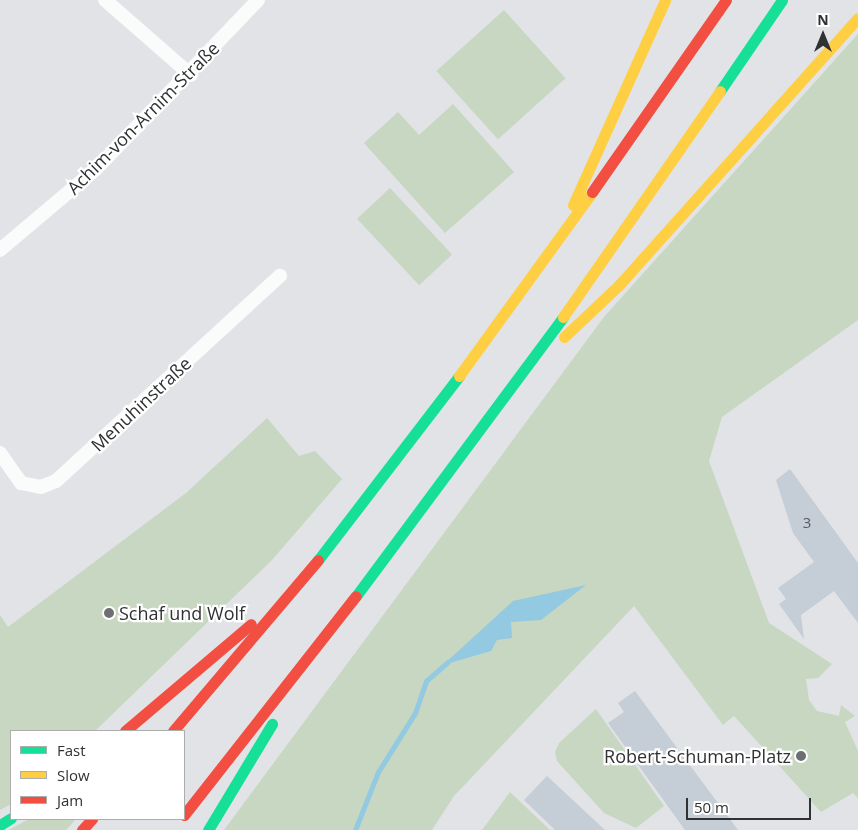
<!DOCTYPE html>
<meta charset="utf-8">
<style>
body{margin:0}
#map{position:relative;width:858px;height:830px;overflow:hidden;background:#e1e3e6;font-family:"Open Sans",sans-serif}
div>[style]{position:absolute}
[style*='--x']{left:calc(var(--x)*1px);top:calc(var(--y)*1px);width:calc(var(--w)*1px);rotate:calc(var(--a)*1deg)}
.green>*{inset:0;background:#c7d7c1;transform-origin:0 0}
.water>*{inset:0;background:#93c9e1}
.stream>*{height:5px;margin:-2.5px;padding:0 2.5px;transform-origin:2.5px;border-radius:2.5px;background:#93c9e1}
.building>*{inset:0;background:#c5cdd6}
.street>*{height:14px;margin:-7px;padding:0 7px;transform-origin:7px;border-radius:7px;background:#fafbfb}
.fast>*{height:11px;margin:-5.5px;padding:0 5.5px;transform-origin:5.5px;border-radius:5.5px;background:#16e098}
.slow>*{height:11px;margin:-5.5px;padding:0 5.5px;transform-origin:5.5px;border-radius:5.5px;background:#ffcf43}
.jam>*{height:11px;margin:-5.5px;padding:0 5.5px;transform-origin:5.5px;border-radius:5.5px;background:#f24e42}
.dots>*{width:14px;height:14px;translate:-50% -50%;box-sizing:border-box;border:2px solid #fff;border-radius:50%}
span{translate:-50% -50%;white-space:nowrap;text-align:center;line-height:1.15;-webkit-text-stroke:4.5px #fff;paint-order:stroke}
.number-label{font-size:15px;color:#585c5f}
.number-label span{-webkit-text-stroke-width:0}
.street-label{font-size:18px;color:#303133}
.poi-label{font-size:18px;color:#303133}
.left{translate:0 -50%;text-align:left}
.right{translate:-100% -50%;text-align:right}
.legend{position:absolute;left:10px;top:730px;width:175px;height:90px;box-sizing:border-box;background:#fff;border:1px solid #acadad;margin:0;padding:6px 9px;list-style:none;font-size:15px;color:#303133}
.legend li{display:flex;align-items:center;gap:10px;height:25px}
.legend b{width:25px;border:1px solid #acadad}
.north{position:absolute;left:798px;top:10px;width:50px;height:50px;-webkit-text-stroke:4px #fff;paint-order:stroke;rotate:0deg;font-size:14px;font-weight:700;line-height:20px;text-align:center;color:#303133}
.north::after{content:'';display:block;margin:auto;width:18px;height:22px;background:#303133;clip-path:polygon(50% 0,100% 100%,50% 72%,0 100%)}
.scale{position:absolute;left:686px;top:798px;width:125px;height:22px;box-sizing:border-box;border:2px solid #303133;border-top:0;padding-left:6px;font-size:15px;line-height:18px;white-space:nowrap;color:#303133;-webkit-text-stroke:4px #fff;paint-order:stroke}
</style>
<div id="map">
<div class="green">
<i style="left:504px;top:10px;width:92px;height:91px;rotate:48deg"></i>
<i style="clip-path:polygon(858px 34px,858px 320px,722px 417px,709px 461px,769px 623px,832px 664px,818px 678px,806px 679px,809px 700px,817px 711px,839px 716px,841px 705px,855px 716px,845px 722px,858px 751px,858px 798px,853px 793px,821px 812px,734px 716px,723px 725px,634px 606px,454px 796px,432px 830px,224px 830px,604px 317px)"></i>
<i style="clip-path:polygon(453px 104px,514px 172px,445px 233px,364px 143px,398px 112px,419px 135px)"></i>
<i style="left:390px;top:188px;width:91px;height:45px;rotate:47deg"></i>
<i style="clip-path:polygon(267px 418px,299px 456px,315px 451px,342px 479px,272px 560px,95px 731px,11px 731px,11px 804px,0 810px,0 615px,8px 627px,186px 493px)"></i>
<i style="clip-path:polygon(596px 709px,664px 806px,636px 828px,604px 813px,557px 761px,555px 752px,559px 743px)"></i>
<i style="clip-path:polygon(510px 792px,550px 830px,482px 830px)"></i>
<i style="clip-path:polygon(29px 819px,76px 819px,66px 830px,9px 830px)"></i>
</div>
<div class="water">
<i style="clip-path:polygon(586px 585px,541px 620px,511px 622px,512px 638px,497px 640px,491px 651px,443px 665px,513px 601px)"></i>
</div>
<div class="stream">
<i style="--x:355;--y:830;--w:62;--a:-68.4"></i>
<i style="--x:378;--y:772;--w:70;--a:-57.9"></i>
<i style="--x:415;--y:713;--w:34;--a:-71"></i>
<i style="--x:426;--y:681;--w:29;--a:-41"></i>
</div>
<div class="building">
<i style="clip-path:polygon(790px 469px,858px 563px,858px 623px,834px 591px,801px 615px,804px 639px,779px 604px,786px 599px,778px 588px,814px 562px,793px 533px,776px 480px)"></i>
<i style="clip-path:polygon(635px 691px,709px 791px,738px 830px,685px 830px,608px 723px,624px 712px,618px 703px)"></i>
<i style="clip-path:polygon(547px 776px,605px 830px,555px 830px,524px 800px)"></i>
</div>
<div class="street">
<i style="--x:105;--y:0;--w:114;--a:41.1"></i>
<i style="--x:0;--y:250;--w:126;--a:-40.2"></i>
<i style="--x:96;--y:169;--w:234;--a:-46.2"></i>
<i style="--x:0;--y:453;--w:37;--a:55"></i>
<i style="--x:21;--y:483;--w:20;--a:11"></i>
<i style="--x:41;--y:487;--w:16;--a:-22"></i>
<i style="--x:56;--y:481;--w:304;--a:-42.5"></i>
</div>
<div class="fast">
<i style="--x:720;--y:91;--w:110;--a:-55.7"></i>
<i style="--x:318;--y:560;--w:232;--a:-52.5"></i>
<i style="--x:356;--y:596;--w:347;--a:-53.4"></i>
<i style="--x:0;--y:825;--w:13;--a:-32"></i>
<i style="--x:208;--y:830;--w:124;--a:-58.9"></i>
</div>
<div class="slow">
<i style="--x:573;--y:205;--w:225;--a:-65.8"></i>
<i style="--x:563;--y:317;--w:275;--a:-55.2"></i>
<i style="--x:564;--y:337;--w:76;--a:-43.4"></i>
<i style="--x:619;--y:285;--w:358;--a:-48.2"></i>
<i style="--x:459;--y:376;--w:227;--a:-54.1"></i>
</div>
<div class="jam">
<i style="--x:592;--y:192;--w:234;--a:-55.1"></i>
<i style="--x:125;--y:731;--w:165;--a:-40.3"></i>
<i style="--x:173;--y:731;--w:224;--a:-49.7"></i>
<i style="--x:184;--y:815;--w:278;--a:-51.9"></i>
<i style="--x:82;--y:830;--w:15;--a:-48"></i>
</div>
<div class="dots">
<i style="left:109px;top:613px;background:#6e6f72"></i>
<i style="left:801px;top:756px;background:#6e6f72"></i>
</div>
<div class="number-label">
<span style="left:807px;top:523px">3</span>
</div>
<div class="street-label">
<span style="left:143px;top:118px;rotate:-45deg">Achim-von-Arnim-Straße</span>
<span style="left:141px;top:404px;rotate:-43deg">Menuhinstraße</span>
</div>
<div class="poi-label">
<span class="left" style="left:119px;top:613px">Schaf und Wolf</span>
<span class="right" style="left:791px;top:756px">Robert-Schuman-Platz</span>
</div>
<ul class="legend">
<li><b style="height:6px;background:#16e098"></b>Fast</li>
<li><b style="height:6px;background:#ffcf43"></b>Slow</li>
<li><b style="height:6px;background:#f24e42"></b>Jam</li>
</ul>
<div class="north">N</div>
<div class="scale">50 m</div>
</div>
